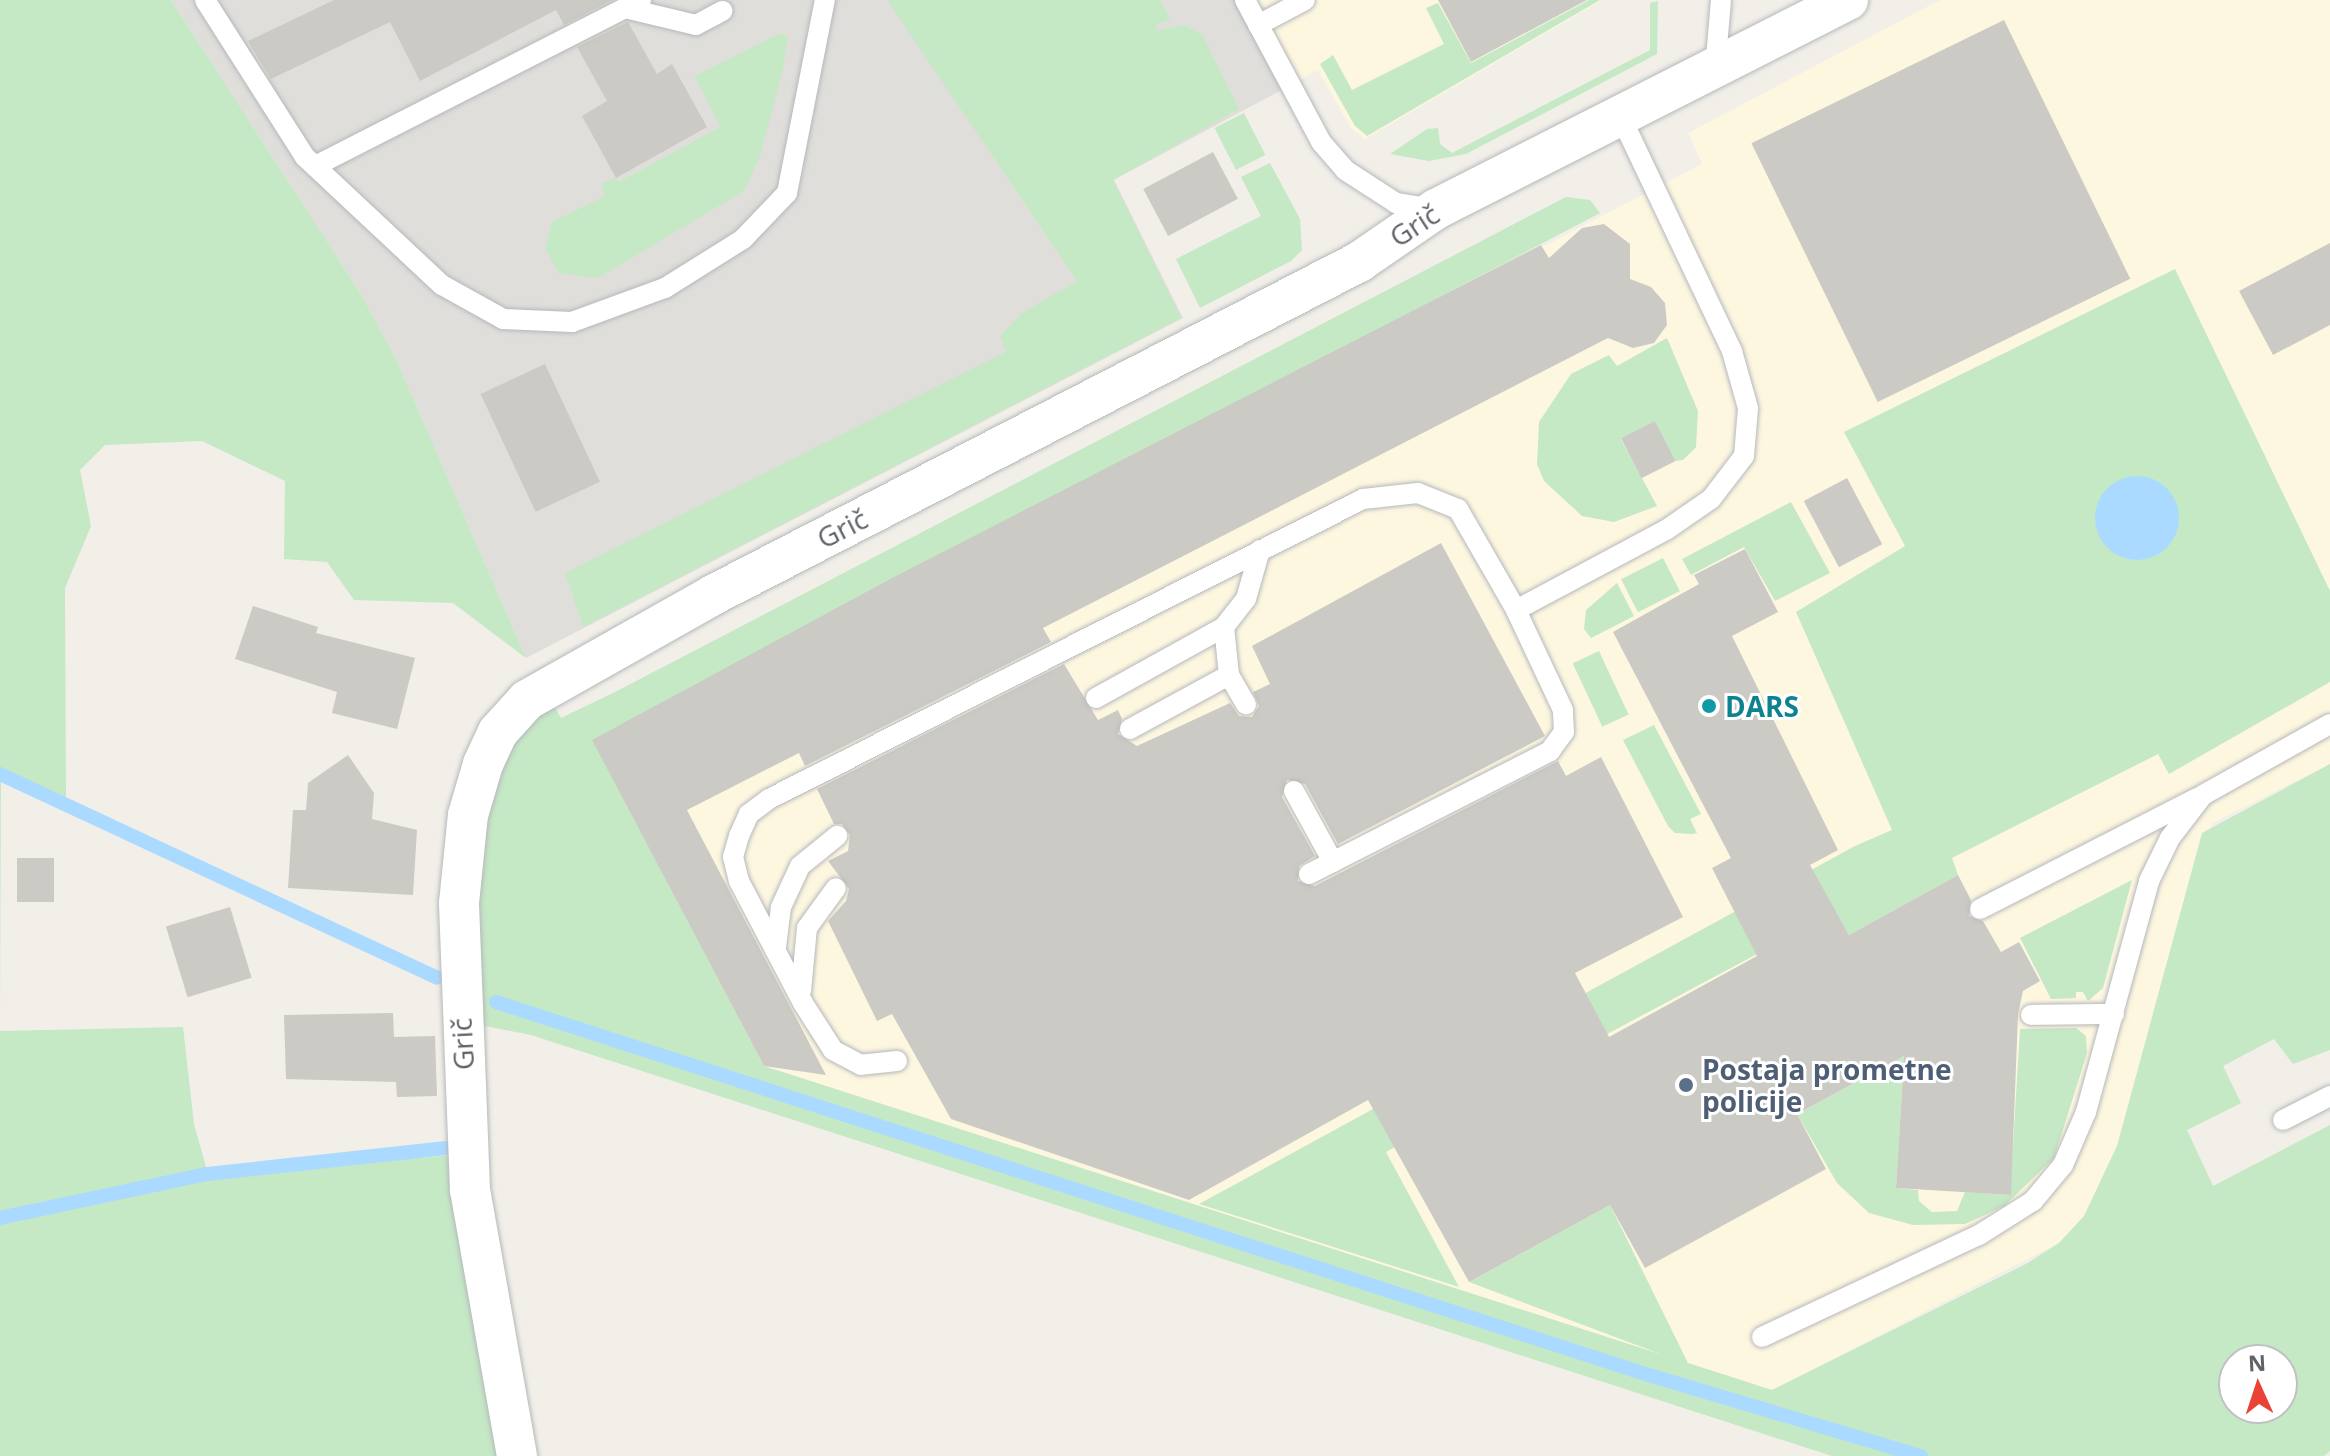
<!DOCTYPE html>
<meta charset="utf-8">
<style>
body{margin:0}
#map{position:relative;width:2330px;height:1456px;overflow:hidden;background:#f1efe8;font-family:"Open Sans",sans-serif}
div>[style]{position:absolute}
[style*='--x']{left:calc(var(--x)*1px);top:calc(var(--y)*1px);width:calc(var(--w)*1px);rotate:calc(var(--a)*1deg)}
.commercial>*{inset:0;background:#fef7e0}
.industrial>*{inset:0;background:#e0deda}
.green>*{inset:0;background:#c5e8c5;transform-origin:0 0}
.water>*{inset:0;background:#aadaff}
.round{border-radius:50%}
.stream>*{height:14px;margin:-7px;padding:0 7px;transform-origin:7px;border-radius:7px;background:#aadaff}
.building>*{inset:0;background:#cccac5;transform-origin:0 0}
.roads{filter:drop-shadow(0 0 2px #b5b8bc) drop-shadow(0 0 2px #b5b8bc)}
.lane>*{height:20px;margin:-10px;padding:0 10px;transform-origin:10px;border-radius:10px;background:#fff}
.street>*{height:40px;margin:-20px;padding:0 20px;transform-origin:20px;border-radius:20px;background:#fff}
.dots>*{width:22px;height:22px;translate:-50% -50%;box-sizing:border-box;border:4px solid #fff;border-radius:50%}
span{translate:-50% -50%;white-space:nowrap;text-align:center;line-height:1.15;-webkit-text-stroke:6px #fff;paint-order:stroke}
.street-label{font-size:28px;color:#5f6368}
.culture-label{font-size:28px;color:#0d838f;font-weight:700}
.left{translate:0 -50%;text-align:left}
.service-label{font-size:28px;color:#4e5e75;font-weight:700}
.north{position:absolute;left:2218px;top:1344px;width:80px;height:80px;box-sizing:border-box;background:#fff;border:2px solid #bfc1c3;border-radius:50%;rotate:357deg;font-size:22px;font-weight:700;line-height:32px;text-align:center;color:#5f6368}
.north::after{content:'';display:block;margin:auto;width:28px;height:36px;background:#ea4335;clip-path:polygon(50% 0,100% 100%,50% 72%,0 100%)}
</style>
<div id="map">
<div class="commercial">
<i style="clip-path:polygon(1255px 0,1602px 0,1365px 139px,1351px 128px,1318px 70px,1300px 80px)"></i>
<i style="clip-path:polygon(1940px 0,2330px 0,2330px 764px,2212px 823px,2117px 1146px,2084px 1216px,2059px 1243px,1772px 1390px,764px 1066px,592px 740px,1702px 164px,1688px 133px)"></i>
</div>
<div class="industrial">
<i style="clip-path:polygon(171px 0,1255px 0,1300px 80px,1114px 180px,1183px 318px,526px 658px,396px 359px,361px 294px)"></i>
</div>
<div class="green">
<i style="clip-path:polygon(0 0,171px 0,361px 294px,396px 359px,526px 658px,453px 603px,354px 600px,327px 562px,284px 559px,285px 481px,202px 441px,105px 445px,80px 470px,91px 526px,65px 588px,66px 802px,1px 780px,0 1017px)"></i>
<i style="clip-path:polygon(887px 0,1160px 0,1170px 19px,1156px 25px,1156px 31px,1184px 25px,1202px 34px,1239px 109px,1113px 180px,1181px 318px,583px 627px,565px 573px,1006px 352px,1000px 336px,1022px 313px,1077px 281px)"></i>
<i style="clip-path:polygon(1589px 0,1600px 0,1367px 136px,1355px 126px,1320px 64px,1333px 55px,1352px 90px,1444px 44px,1426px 8px,1438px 3px,1471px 63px)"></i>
<i style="clip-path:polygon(1658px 1px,1657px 54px,1466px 154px,1429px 161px,1390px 154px,1427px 129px,1438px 128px,1440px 144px,1452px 153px,1650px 50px,1650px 3px)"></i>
<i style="clip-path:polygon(779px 34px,788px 36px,783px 69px,760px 156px,744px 191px,598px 278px,559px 273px,545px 248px,552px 222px,605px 196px,602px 184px,615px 178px,619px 182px,720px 127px,695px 76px)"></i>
<i style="left:1244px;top:113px;width:47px;height:33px;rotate:63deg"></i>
<i style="clip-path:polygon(1270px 163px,1300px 219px,1302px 250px,1291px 261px,1200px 308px,1176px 259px,1261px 216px,1241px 177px)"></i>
<i style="clip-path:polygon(evenodd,1566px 197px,1590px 200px,1600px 213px,593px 741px,764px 1066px,1663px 1355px,1469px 1282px,1610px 1205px,1688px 1363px,1772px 1390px,2026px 1264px,2059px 1243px,2084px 1216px,2117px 1146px,2202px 833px,2330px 764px,2330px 1050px,2293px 1064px,2274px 1039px,2223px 1066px,2241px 1103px,2187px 1130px,2213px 1186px,2330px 1125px,2330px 1451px,2324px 1456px,1832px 1456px,531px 1035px,475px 1024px,471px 890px,483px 806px,503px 758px,525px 726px,554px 706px,561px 718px,617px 691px,1566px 197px,2234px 1360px,2282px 1360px,2282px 1408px,2234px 1408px,2234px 1360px)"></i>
<i style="clip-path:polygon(2175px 269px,2330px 591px,2330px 682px,2169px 774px,2158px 754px,1952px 858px,1958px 875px,1849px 935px,1836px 912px,1386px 1152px,1459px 1287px,1199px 1204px,1855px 846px,1892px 830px,1796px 612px,1905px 546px,1844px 432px)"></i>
<i style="clip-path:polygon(1667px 338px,1698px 411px,1696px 447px,1683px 460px,1675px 461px,1655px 421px,1621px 439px,1657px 506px,1614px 522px,1582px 516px,1544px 481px,1537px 464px,1539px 422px,1571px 374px,1609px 355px,1617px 366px)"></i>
<i style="clip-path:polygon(1791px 502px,1830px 573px,1775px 601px,1744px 547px,1691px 575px,1682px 559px)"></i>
<i style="left:1663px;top:558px;width:37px;height:47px;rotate:63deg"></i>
<i style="clip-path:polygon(1617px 583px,1634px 616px,1591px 638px,1584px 629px,1586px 610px)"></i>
<i style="left:1599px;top:651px;width:70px;height:29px;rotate:65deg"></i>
<i style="clip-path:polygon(1654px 725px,1701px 814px,1690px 819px,1697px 833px,1692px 834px,1675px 833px,1668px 826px,1623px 740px)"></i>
<i style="clip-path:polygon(2132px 880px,2103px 988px,2088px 1001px,2083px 992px,2076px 992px,2076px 998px,2051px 999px,2020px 938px)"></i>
<i style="clip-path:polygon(183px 1027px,194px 1124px,208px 1174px,455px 1155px,504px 1456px,0 1456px,0 1031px)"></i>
<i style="clip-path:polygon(2076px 1028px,2086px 1036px,2087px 1053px,2054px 1158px,2004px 1206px,1965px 1224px,1913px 1225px,1869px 1213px,1837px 1183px,1797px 1114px,1904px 1056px,1896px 1188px,1918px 1190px,1919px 1201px,1932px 1212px,1957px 1211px,1965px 1192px,2010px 1195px,2020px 1029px)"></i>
</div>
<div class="water">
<i class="round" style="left:2095px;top:476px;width:84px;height:84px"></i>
</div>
<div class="stream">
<i style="--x:0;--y:774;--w:482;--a:25"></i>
<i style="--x:496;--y:1002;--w:1215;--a:17.93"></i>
<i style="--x:1652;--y:1376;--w:281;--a:16.6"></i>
<i style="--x:0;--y:1218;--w:212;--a:-12"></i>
<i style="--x:207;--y:1174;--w:241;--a:-6.2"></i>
</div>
<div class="building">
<i style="clip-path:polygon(334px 0,612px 0,564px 25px,556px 10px,420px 81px,390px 22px,271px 79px,248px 41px)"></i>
<i style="clip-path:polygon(1438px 0,1587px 0,1471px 62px)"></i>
<i style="left:2004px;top:20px;width:288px;height:281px;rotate:64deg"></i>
<i style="clip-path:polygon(628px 22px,657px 74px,672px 64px,707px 127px,616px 178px,582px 116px,607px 101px,577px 47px)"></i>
<i style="left:1213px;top:152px;width:53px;height:79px;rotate:62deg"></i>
<i style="clip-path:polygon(1604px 224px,1630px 244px,1630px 279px,1651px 287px,1665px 303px,1667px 325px,1654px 343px,1633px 348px,1608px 338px,1043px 628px,1051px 642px,805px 766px,799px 753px,687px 810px,826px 1075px,764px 1066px,592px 740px,896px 576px,1541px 245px,1549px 258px,1582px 228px)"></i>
<i style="clip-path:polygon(2330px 243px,2330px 325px,2273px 355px,2239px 291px)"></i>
<i style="left:545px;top:364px;width:130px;height:71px;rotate:65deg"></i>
<i style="left:1655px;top:421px;width:45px;height:38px;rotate:63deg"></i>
<i style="left:1847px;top:478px;width:75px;height:49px;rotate:62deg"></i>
<i style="clip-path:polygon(1441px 543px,1545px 736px,1338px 844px,1305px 784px,1287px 780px,1282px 797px,1315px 856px,1299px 866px,1298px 881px,1315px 886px,1558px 761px,1566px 776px,1601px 757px,1683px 917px,1575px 973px,1609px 1037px,1757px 956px,1712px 868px,1731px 858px,1613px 632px,1699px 584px,1694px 575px,1745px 549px,1778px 612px,1732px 636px,1838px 850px,1810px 865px,1849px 935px,1958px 875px,1971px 900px,1969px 916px,1983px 921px,2001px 952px,2019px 942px,2040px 981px,2023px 991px,2018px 1014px,2011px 1195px,1896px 1188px,1904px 1056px,1797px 1114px,1826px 1169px,1645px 1268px,1610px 1205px,1469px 1282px,1368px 1100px,1189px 1200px,951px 1119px,892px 1014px,877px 1021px,828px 921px,846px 901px,849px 889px,828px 861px,848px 851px,850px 835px,842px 824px,834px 824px,817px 789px,1064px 664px,1098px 720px,1118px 710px,1122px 719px,1118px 734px,1137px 746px,1230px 703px,1239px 716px,1252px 717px,1259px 706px,1253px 692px,1270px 684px,1252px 646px)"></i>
<i style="clip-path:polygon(253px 606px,318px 627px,316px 633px,415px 658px,397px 729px,332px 713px,337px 692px,235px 659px)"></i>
<i style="clip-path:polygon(348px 755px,374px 793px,372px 819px,417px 830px,413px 895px,288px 888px,293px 810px,306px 810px,308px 783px)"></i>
<i style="left:17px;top:858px;width:37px;height:44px"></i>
<i style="left:230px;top:907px;width:74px;height:67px;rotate:73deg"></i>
<i style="clip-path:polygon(393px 1013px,394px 1037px,435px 1036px,437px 1096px,397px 1097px,396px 1082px,286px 1079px,284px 1015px)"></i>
</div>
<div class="roads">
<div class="lane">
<i style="--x:205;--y:0;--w:186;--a:57.5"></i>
<i style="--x:305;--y:157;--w:187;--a:43.1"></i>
<i style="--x:442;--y:285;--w:70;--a:29.1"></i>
<i style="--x:503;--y:319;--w:69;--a:2.5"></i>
<i style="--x:572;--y:322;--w:99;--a:-20.1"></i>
<i style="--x:665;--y:288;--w:92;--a:-32.1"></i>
<i style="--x:743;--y:239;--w:64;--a:-46.3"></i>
<i style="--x:787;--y:193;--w:197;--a:-78.9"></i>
<i style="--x:1245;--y:0;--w:161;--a:61.8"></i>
<i style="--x:1321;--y:142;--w:37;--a:49"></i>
<i style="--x:1345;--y:170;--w:61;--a:32.9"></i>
<i style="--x:1396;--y:203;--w:36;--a:9"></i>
<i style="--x:625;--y:8;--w:73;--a:13.5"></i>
<i style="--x:696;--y:25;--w:30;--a:-28"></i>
<i style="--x:1258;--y:25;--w:53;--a:-28"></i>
<i style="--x:1715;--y:70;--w:70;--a:-85.1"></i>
<i style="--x:315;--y:166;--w:366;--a:-27"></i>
<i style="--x:1229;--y:675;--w:34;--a:60"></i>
<i style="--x:1096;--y:698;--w:146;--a:-29"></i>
<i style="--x:1224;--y:627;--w:36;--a:-52"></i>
<i style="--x:1246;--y:599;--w:51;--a:-74.1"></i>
<i style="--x:1130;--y:729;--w:113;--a:-28.6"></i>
<i style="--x:1229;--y:675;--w:48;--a:-95.9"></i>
<i style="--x:1294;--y:791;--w:81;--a:61.2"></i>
<i style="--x:1309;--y:874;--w:271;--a:-27"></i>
<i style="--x:1550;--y:751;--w:24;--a:-54"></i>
<i style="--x:1564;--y:732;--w:22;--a:-93"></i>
<i style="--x:1563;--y:710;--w:110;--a:-115.2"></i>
<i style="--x:1516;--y:610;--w:170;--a:-28.1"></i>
<i style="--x:1666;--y:530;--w:55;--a:-34.6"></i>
<i style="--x:1711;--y:499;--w:54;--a:-52.5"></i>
<i style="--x:1744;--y:456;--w:48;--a:-85.2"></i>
<i style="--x:1748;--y:408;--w:59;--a:-105.7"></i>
<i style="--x:1732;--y:351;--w:257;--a:-115.4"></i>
<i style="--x:1980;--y:909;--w:244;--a:-27.1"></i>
<i style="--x:776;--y:947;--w:40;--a:-82.9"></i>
<i style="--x:781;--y:907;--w:45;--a:-65.1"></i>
<i style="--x:800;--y:866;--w:48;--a:-39"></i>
<i style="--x:801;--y:991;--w:63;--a:-84.6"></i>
<i style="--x:807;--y:928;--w:49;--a:-54.1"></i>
<i style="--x:2031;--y:1015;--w:83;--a:-0.7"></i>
<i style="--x:897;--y:1061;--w:36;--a:174"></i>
<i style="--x:861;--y:1065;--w:32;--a:-152"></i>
<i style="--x:833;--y:1050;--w:56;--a:-122.6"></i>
<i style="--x:803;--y:1003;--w:138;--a:-117.7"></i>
<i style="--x:739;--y:881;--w:25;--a:-104"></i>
<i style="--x:733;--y:857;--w:22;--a:-74"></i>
<i style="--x:739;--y:836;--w:24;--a:-66"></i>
<i style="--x:749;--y:814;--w:25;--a:-37"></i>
<i style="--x:769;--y:799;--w:665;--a:-26.8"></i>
<i style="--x:1363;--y:499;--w:55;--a:-6.2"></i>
<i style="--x:1418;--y:493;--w:43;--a:21.8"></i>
<i style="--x:1458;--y:509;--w:116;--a:60.1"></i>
<i style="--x:2283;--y:1120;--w:53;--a:-27.1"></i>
<i style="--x:1762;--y:1337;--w:240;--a:-25.2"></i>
<i style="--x:1979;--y:1235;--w:64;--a:-32.2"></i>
<i style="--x:2033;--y:1201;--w:47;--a:-50.2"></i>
<i style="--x:2063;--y:1165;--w:58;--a:-66.5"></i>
<i style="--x:2086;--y:1112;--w:239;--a:-74.7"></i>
<i style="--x:2149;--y:881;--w:48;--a:-64"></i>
<i style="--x:2170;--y:838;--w:54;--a:-52.5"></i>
<i style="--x:2203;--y:795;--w:145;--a:-29.2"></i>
</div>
<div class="street">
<i style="--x:517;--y:1456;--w:270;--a:-100"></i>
<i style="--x:470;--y:1190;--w:287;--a:-92.2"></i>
<i style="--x:459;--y:903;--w:88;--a:-84.2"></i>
<i style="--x:468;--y:815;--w:53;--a:-73.6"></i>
<i style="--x:483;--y:764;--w:35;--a:-65"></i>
<i style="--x:498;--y:732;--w:43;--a:-47.8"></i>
<i style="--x:527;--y:700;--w:214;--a:-29.4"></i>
<i style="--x:713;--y:595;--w:727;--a:-27.27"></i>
<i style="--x:1359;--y:262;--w:93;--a:-34.5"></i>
<i style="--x:1436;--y:209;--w:462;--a:-26.9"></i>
</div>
</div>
<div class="dots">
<i style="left:1709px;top:706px;background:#0f9aa8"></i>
<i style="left:1686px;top:1085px;background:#5c6f8a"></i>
</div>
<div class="street-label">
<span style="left:1414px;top:225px;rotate:-33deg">Grič</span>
<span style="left:842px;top:528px;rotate:-27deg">Grič</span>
<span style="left:462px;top:1044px;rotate:-93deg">Grič</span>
</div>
<div class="culture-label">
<span class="left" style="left:1725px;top:706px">DARS</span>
</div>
<div class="service-label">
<span class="left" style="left:1702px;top:1085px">Postaja prometne<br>policije</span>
</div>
<div class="north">N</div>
</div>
